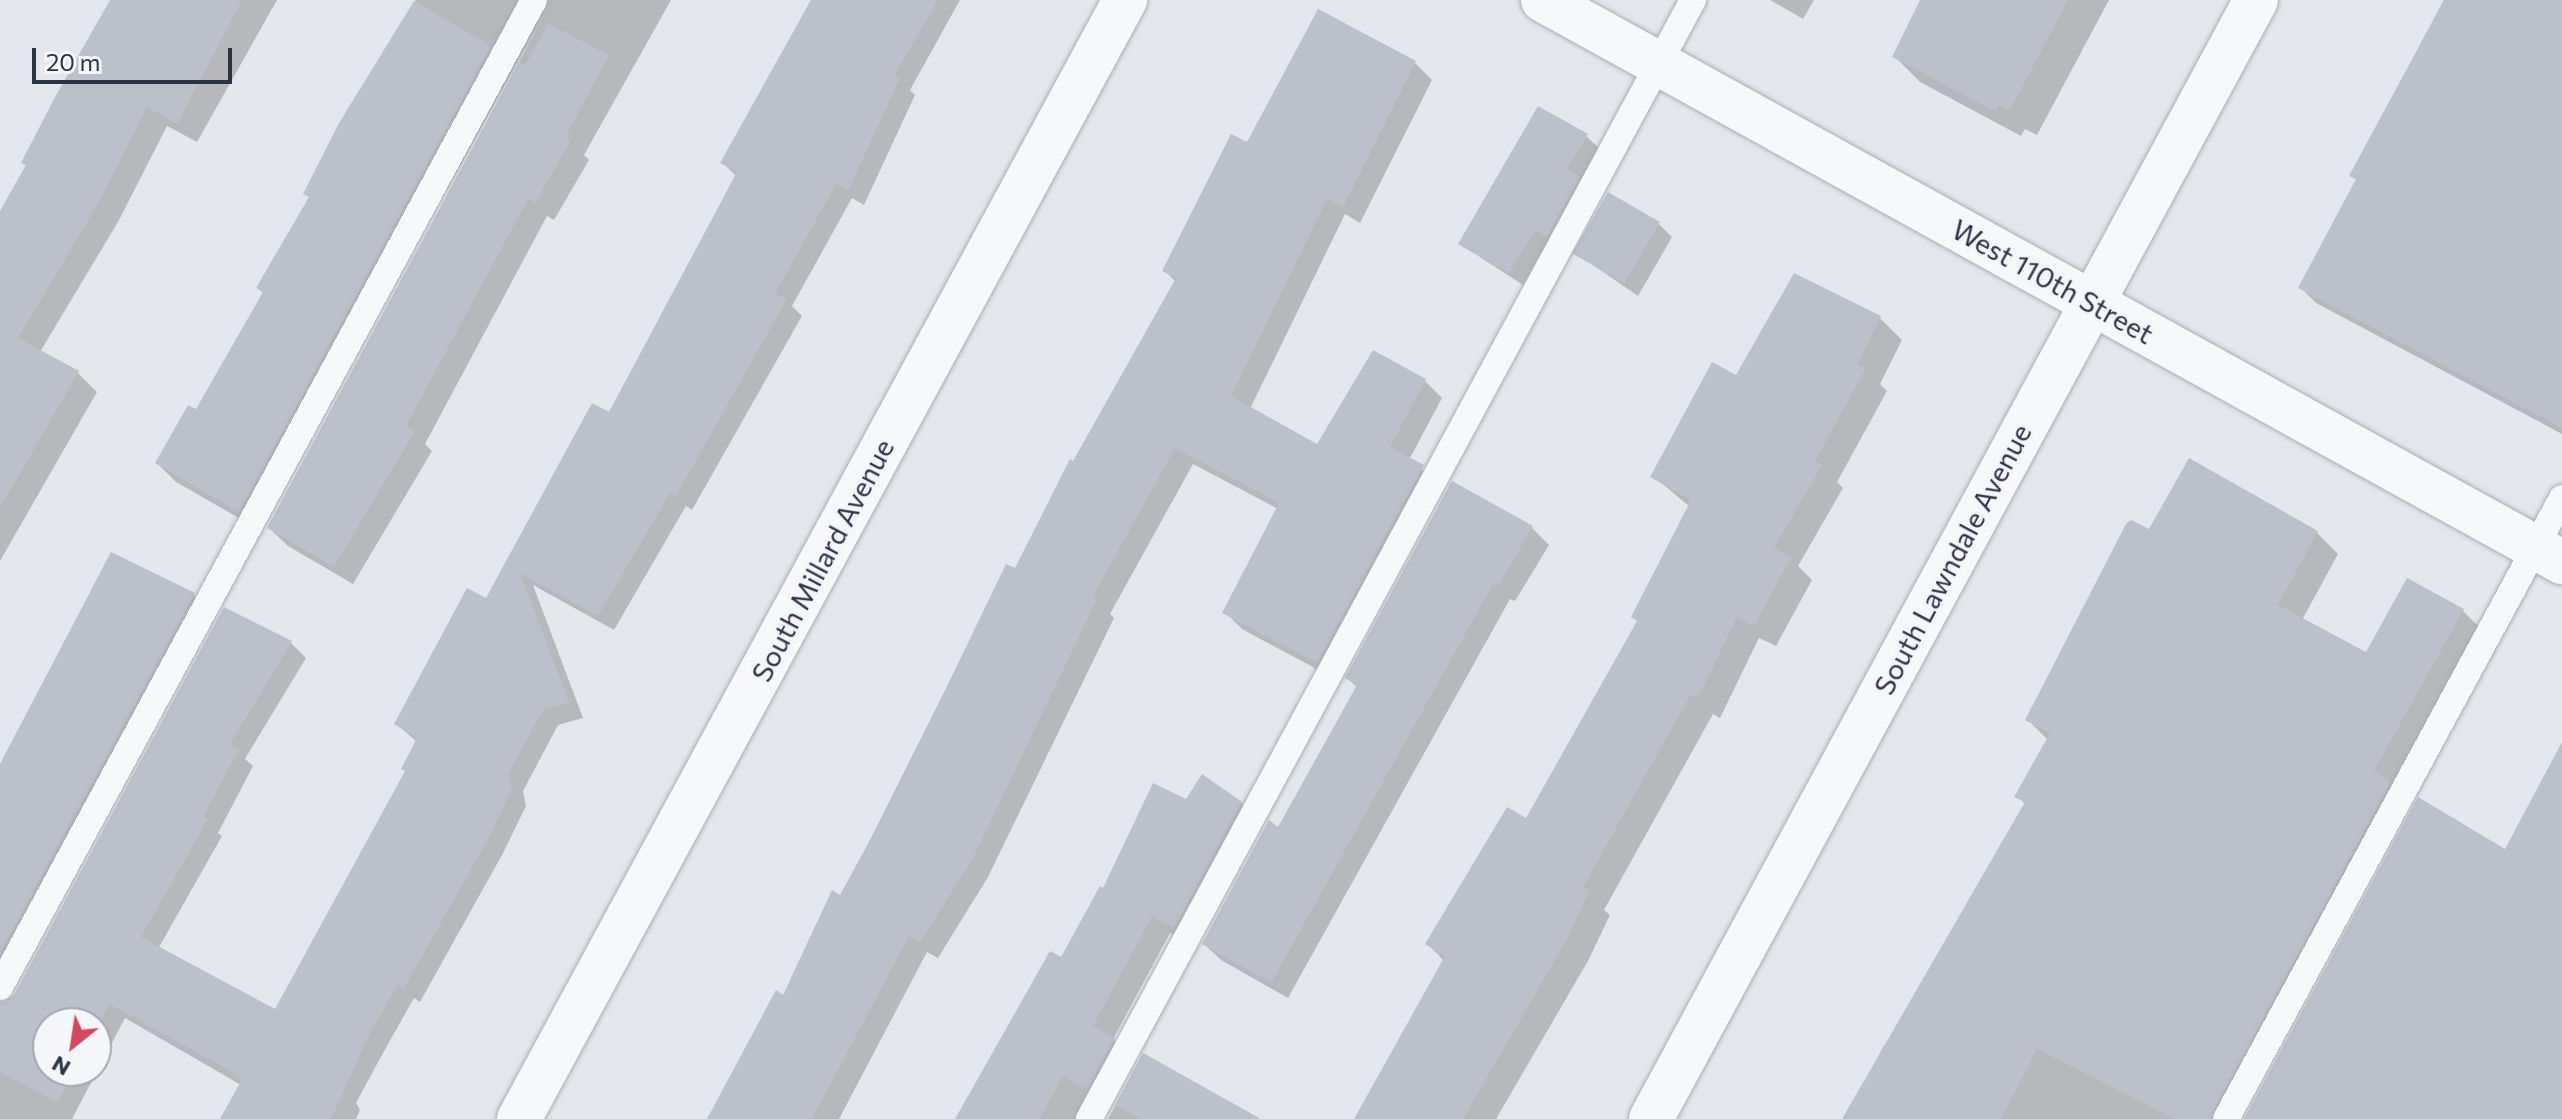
<!DOCTYPE html>
<style>
body{margin:0}
#map{position:relative;width:2562px;height:1119px;overflow:hidden;background:#e4e7ec;font-family:Commissioner,sans-serif}
div>[style]{position:absolute}
[style*='--x']{left:calc(var(--x)*1px);top:calc(var(--y)*1px);width:calc(var(--w)*1px);rotate:calc(var(--a)*1deg)}
.shadow>*{inset:0;background:#0003}
.building>*{inset:0;background:#bbc0ca;transform-origin:0 0}
.roads{filter:drop-shadow(0 0 2px #a9aeb7) drop-shadow(0 0 2px #a9aeb7)}
.service>*{height:26px;margin:-13px;padding:0 13px;transform-origin:13px;border-radius:13px;background:#f7f8fa}
.minor>*{height:44px;margin:-22px;padding:0 22px;transform-origin:22px;border-radius:22px;background:#f7f8fa}
span{translate:-50% -50%;white-space:nowrap;text-align:center;line-height:1.15;-webkit-text-stroke:7px #f4f6f9;paint-order:stroke}
.street-label{font-size:28px;color:#2b3445}
.north{position:absolute;left:32px;top:1007px;width:80px;height:80px;box-sizing:border-box;background:#f4f6f9;border:2px solid #a4a8b1;border-radius:50%;rotate:210deg;font-size:22px;font-weight:700;line-height:32px;text-align:center;color:#2b3445}
.north::after{content:'';display:block;margin:auto;width:28px;height:36px;background:#d1495b;clip-path:polygon(50% 0,100% 100%,50% 72%,0 100%)}
.scale{position:absolute;left:32px;top:48px;width:200px;height:36px;box-sizing:border-box;border:4px solid #2b3445;border-top:0;padding-left:10px;font-size:24px;line-height:28px;white-space:nowrap;color:#2b3445;-webkit-text-stroke:6px #f4f6f9;paint-order:stroke}
</style>
<div id="map">
<div class="shadow">
<i style="clip-path:polygon(111px 0,277px 0,197px 142px,167px 126px,118px 222px,40px 352px,78px 373px,97px 392px,0 561px,0 215px)"></i>
<i style="clip-path:polygon(416px 0,671px 0,584px 155px,589px 160px,554px 220px,547px 216px,425px 444px,432px 451px,353px 584px,288px 546px,269px 528px,550px 4px,258px 529px,176px 482px,157px 463px,196px 412px,264px 294px,258px 288px,310px 198px,306px 194px,341px 124px)"></i>
<i style="clip-path:polygon(evenodd,838px 0,960px 0,910px 90px,915px 95px,864px 205px,852px 198px,792px 306px,802px 316px,692px 510px,686px 506px,614px 630px,533px 585px,583px 718px,558px 725px,523px 791px,526px 806px,502px 855px,420px 1002px,414px 998px,383px 1053px,356px 1103px,360px 1110px,356px 1119px,223px 1119px,241px 1085px,125px 1018px,72px 1119px,0 1119px,0 766px,194px 595px,209px 610px,1px 996px,1px 1005px,16px 996px,290px 642px,306px 658px,245px 759px,253px 766px,218px 833px,222px 836px,158px 949px,276px 1011px,407px 772px,417px 742px,397px 724px,487px 601px,609px 415px,737px 177px,722px 162px,838px 0,48px 1023px,96px 1023px,96px 1071px,48px 1071px,48px 1023px)"></i>
<i style="clip-path:polygon(1770px 0,1814px 0,1803px 19px)"></i>
<i style="clip-path:polygon(1923px 0,2109px 0,2037px 135px,2025px 129px,2021px 136px,1920px 82px,1894px 56px)"></i>
<i style="clip-path:polygon(2444px 0,2562px 0,2562px 434px,2316px 303px,2300px 287px,2357px 181px,2352px 175px)"></i>
<i style="clip-path:polygon(1414px 62px,1432px 80px,1360px 223px,1345px 214px,1250px 409px,1318px 446px,1425px 381px,1442px 398px,1409px 460px,1440px 484px,1335px 679px,1242px 629px,1225px 612px,1278px 509px,1193px 464px,1110px 614px,1114px 618px,988px 877px,938px 958px,927px 952px,839px 1119px,709px 1119px,776px 993px,784px 997px,841px 898px,1007px 567px,1016px 570px,1176px 282px,1165px 271px,1248px 144px)"></i>
<i style="clip-path:polygon(1586px 136px,1600px 149px,1523px 285px,1460px 244px)"></i>
<i style="clip-path:polygon(1658px 223px,1672px 237px,1638px 296px,1577px 254px)"></i>
<i style="clip-path:polygon(1795px 275px,1880px 318px,1902px 340px,1880px 384px,1887px 391px,1837px 482px,1843px 488px,1798px 566px,1812px 580px,1776px 646px,1759px 638px,1720px 718px,1713px 714px,1604px 910px,1610px 915px,1588px 961px,1496px 1119px,1356px 1119px,1444px 961px,1428px 944px,1527px 820px,1639px 622px,1690px 507px,1653px 476px,1737px 378px)"></i>
<i style="clip-path:polygon(1452px 484px,1532px 528px,1549px 545px,1515px 601px,1510px 599px,1288px 998px,1221px 960px,1204px 944px,1279px 829px,1358px 688px,1347px 678px)"></i>
<i style="clip-path:polygon(2150px 532px,2317px 533px,2338px 554px,2302px 620px,2367px 655px,2408px 580px,2463px 611px,2484px 632px,2240px 1119px,1849px 1119px,1884px 1045px,1888px 1047px,2026px 805px,2017px 796px,2048px 740px,2027px 719px)"></i>
<i style="clip-path:polygon(1187px 802px,1241px 803px,1259px 821px,1192px 945px,1170px 933px,1113px 1039px,1131px 1057px,1100px 1119px,956px 1119px,1104px 891px)"></i>
<i style="clip-path:polygon(1143px 1056px,1242px 1119px,1108px 1119px)"></i>
</div>
<div class="building">
<i style="clip-path:polygon(110px 0,242px 0,177px 124px,147px 107px,99px 202px,18px 338px,79px 371px,0 508px,0 211px,26px 165px,21px 163px,55px 97px)"></i>
<i style="clip-path:polygon(811px 0,938px 0,894px 76px,900px 78px,848px 191px,836px 184px,775px 294px,787px 299px,676px 496px,670px 493px,598px 616px,520px 573px,569px 702px,543px 710px,508px 774px,512px 789px,488px 839px,404px 988px,398px 984px,368px 1037px,331px 1119px,220px 1119px,241px 1081px,236px 1074px,109px 1004px,96px 1030px,96px 1023px,48px 1023px,48px 1071px,74px 1071px,58px 1102px,0 1072px,0 1003px,14px 995px,224px 607px,292px 641px,230px 744px,239px 749px,203px 817px,208px 819px,141px 937px,275px 1009px,405px 771px,401px 769px,417px 738px,394px 724px,467px 588px,486px 598px,592px 403px,609px 412px,737px 172px,720px 163px)"></i>
<i style="clip-path:polygon(1920px 0,2068px 0,2010px 110px,1999px 105px,1995px 111px,1892px 57px)"></i>
<i style="clip-path:polygon(2444px 0,2562px 0,2562px 428px,2298px 288px,2356px 179px,2349px 176px)"></i>
<i style="clip-path:polygon(414px 1px,491px 46px,239px 512px,155px 463px,188px 405px,196px 409px,263px 292px,256px 288px,309px 197px,303px 194px,339px 123px)"></i>
<i style="clip-path:polygon(1318px 9px,1416px 61px,1343px 207px,1327px 199px,1231px 396px,1317px 444px,1373px 350px,1426px 379px,1390px 447px,1424px 465px,1317px 663px,1222px 613px,1279px 503px,1175px 448px,1093px 596px,1097px 599px,972px 860px,920px 942px,909px 936px,812px 1119px,707px 1119px,776px 990px,783px 995px,832px 890px,840px 895px,896px 792px,1006px 564px,1015px 568px,1070px 459px,1073px 461px,1176px 278px,1162px 271px,1231px 134px,1247px 142px)"></i>
<i style="clip-path:polygon(548px 24px,609px 55px,566px 136px,571px 140px,535px 203px,528px 199px,406px 426px,415px 431px,334px 567px,267px 528px,519px 62px,525px 66px)"></i>
<i style="clip-path:polygon(1538px 106px,1588px 134px,1567px 168px,1580px 176px,1547px 237px,1535px 230px,1509px 273px,1458px 244px)"></i>
<i style="left:1608px;top:192px;width:60px;height:71px;rotate:30deg"></i>
<i style="clip-path:polygon(1794px 273px,1881px 316px,1857px 365px,1866px 368px,1815px 461px,1822px 465px,1774px 548px,1791px 557px,1754px 626px,1737px 617px,1698px 698px,1691px 694px,1583px 887px,1589px 892px,1567px 939px,1463px 1119px,1354px 1119px,1445px 956px,1425px 944px,1507px 807px,1526px 818px,1637px 621px,1631px 617px,1691px 500px,1650px 477px,1712px 362px,1736px 375px)"></i>
<i style="clip-path:polygon(2189px 458px,2318px 531px,2278px 605px,2366px 652px,2407px 578px,2464px 609px,2374px 771px,2391px 781px,2210px 1119px,2174px 1119px,2037px 1049px,2001px 1119px,1842px 1119px,2025px 802px,2014px 797px,2050px 733px,2025px 720px,2126px 524px,2131px 520px,2149px 529px)"></i>
<i style="clip-path:polygon(1452px 481px,1533px 526px,1498px 586px,1493px 584px,1271px 983px,1202px 944px,1269px 820px,1278px 827px,1357px 685px,1345px 678px)"></i>
<i style="clip-path:polygon(111px 552px,195px 593px,0 953px,0 764px)"></i>
<i style="clip-path:polygon(2562px 742px,2562px 1119px,2244px 1119px,2418px 797px,2505px 849px)"></i>
<i style="clip-path:polygon(1202px 774px,1242px 802px,1174px 928px,1152px 916px,1093px 1026px,1115px 1038px,1087px 1089px,1063px 1076px,1039px 1119px,955px 1119px,1050px 951px,1061px 957px,1100px 886px,1103px 888px,1153px 783px,1186px 799px)"></i>
<i style="clip-path:polygon(1143px 1053px,1261px 1119px,1140px 1119px,1115px 1105px)"></i>
</div>
<div class="roads">
<div class="service">
<i style="--x:0;--y:987;--w:1122;--a:-61.59"></i>
<i style="--x:1089;--y:1119;--w:1272;--a:-61.64"></i>
<i style="--x:2226;--y:1119;--w:706;--a:-61.58"></i>
</div>
<div class="minor">
<i style="--x:1543;--y:0;--w:1164;--a:28.88"></i>
<i style="--x:519;--y:1119;--w:1273;--a:-61.56"></i>
<i style="--x:1651;--y:1119;--w:1272;--a:-61.6"></i>
</div>
</div>
<div class="street-label">
<span style="left:2053px;top:281px;rotate:29deg">West 110th Street</span>
<span style="left:1952px;top:559px;rotate:-62deg">South Lawndale Avenue</span>
<span style="left:822px;top:560px;rotate:-62deg">South Millard Avenue</span>
</div>
<div class="north">N</div>
<div class="scale">20 m</div>
</div>
